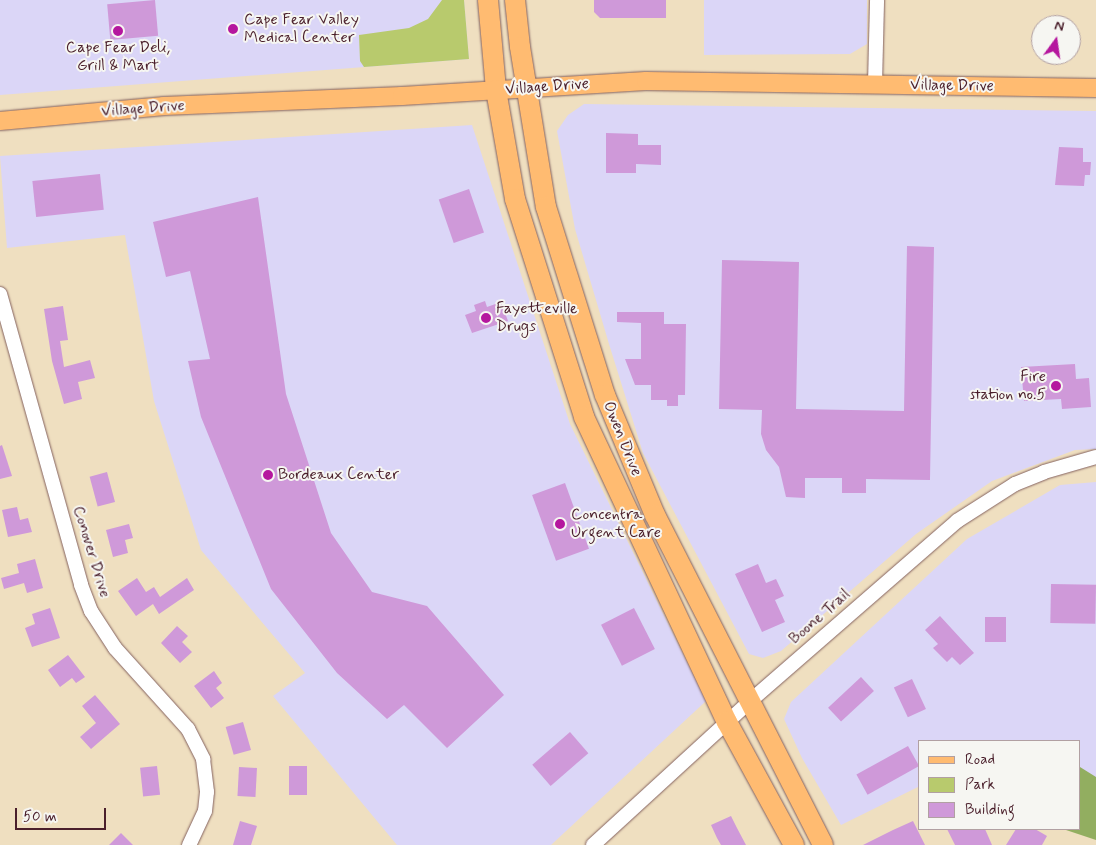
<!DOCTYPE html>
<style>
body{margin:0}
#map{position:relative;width:1096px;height:845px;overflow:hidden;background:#efdfc0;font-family:Mynerve,sans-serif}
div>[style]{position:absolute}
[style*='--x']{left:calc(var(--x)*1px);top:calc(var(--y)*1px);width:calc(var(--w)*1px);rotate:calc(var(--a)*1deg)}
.built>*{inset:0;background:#dbd6f7}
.green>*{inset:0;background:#b8ca6d}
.forest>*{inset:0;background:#92ae60}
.building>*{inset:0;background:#cf99d9;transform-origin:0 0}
.roads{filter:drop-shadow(0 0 1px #84625f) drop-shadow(0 0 1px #84625f)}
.minor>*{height:14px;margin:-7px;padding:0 7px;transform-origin:7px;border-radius:7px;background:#fff}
.major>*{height:18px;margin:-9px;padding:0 9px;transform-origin:9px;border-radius:9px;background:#ffbb71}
.highway>*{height:20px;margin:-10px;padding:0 10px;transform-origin:10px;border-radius:10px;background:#ffbb71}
.dots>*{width:14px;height:14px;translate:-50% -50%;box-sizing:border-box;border:2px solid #f6f6f2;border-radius:50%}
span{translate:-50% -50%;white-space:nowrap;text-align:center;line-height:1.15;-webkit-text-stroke:4px #f6f6f2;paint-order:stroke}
.poi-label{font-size:16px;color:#4a1f2b}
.left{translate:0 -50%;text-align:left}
.right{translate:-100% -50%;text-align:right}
.street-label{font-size:16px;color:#4a1f2b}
.legend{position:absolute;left:918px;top:740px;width:162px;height:90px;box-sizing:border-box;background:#f6f6f2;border:1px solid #b1a0a2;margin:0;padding:6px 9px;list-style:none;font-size:15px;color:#4a1f2b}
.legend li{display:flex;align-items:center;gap:10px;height:25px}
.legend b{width:25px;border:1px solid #b1a0a2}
.north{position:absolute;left:1031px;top:15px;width:50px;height:50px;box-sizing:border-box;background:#f6f6f2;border:1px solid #b1a0a2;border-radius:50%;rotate:14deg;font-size:14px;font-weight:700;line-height:20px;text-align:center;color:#4a1f2b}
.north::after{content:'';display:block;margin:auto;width:18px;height:22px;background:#b5179e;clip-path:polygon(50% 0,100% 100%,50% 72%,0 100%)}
.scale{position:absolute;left:15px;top:808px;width:91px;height:22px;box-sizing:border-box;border:2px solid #4a1f2b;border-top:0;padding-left:6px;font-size:15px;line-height:18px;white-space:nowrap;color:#4a1f2b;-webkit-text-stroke:4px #f6f6f2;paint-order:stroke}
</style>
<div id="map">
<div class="built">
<i style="clip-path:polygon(0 0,464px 0,469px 59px,0 95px)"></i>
<i style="clip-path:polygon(704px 0,867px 0,867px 44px,850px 54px,704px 55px)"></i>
<i style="clip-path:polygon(584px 104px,1096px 111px,1096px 449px,1075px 450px,992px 481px,916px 534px,781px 651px,763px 658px,749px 654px,643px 453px,609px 344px,575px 229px,557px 131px,568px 115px)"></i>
<i style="clip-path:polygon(472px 125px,570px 424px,706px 701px,551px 845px,397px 845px,273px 696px,305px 673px,201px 550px,154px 401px,125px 235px,7px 248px,0 156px)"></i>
<i style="clip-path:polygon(1096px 482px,1096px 811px,1080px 808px,1080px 741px,920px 741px,920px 786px,841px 825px,802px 758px,784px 719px,791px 702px,967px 539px,1060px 485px)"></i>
</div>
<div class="green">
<i style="clip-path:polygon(442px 0,464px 0,469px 59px,364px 67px,360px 61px,359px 35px,409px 28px,428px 19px)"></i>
</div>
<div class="forest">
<i style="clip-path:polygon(1080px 767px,1096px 777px,1096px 840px,1063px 829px,1080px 829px)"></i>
</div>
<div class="building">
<i style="left:155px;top:0;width:36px;height:48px;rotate:85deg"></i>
<i style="clip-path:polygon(594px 0,666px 0,666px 18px,600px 18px,594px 12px)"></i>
<i style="clip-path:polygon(606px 133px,638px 134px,638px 145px,661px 145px,661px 165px,636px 164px,636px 173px,606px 173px)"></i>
<i style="clip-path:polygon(1059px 147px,1083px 148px,1083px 162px,1091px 162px,1090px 175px,1085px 175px,1084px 186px,1055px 185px)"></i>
<i style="left:100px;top:174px;width:36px;height:68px;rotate:84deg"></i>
<i style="left:469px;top:189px;width:46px;height:32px;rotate:71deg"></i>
<i style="clip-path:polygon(258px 197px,286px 394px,331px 533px,372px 592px,427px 606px,504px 695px,447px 748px,404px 705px,387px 719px,337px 673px,271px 589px,201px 417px,188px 361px,210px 359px,190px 271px,166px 277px,153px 222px)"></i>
<i style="clip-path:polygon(907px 246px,934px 247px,930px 480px,866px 479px,866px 493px,842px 493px,842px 478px,805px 478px,805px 498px,786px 497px,779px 467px,766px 450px,761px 434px,762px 410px,719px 409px,722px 260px,799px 262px,796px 409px,904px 411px)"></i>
<i style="clip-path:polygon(485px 301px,487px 307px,501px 302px,508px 321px,472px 333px,465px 315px,476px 311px,474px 305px)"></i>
<i style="clip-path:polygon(63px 306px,68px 340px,60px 341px,64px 367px,90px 360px,95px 378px,78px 382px,82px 399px,64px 404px,52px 361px,44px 309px)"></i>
<i style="clip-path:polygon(617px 312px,664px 312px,664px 324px,686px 324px,685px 395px,678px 395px,678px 406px,667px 406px,667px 400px,651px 400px,651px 385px,635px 385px,625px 359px,641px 359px,641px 323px,617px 322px)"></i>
<i style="clip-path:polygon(1075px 364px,1076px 379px,1089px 378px,1091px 407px,1062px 409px,1061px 399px,1024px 401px,1021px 367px)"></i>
<i style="clip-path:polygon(2px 445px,12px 476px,0 479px,0 446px)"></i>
<i style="left:107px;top:472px;width:31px;height:18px;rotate:75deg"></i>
<i style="left:565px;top:483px;width:70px;height:35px;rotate:70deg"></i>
<i style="clip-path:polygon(17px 507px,20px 520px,28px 518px,32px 532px,8px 537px,2px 510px)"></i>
<i style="clip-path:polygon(129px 524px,133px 538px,125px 540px,128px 553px,113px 557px,106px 530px)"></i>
<i style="clip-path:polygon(35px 559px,43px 588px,27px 593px,24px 583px,4px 589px,1px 578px,19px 573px,17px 564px)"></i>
<i style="clip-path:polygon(758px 564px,766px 583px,776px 579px,784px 596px,775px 600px,785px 622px,762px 632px,735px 574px)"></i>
<i style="clip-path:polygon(137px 578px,146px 592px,154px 587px,160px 597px,187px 578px,194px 590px,159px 614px,153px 604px,136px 616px,118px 591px)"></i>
<i style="left:1051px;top:584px;width:45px;height:39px;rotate:1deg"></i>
<i style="clip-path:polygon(50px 608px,60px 638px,32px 647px,25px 628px,35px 624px,32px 614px)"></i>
<i style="left:634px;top:608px;width:46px;height:37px;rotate:63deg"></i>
<i style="clip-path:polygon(940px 616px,974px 653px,960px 665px,952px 657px,947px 662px,933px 648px,938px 644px,925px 630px)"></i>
<i style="left:985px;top:617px;width:21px;height:25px"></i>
<i style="clip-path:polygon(177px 626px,188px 636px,182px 642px,192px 652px,180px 663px,161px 643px)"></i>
<i style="clip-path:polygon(68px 655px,85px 677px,76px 683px,72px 678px,60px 687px,48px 670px)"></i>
<i style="clip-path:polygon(214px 671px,222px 683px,216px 688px,224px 698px,211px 708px,194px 686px)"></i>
<i style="left:861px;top:677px;width:19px;height:45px;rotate:47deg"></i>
<i style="left:912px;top:679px;width:33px;height:20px;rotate:65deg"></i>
<i style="clip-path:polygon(95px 695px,120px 724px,91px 749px,80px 737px,96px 723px,82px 706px)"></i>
<i style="left:243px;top:722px;width:29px;height:18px;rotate:74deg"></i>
<i style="left:570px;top:732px;width:28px;height:50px;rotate:49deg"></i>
<i style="left:908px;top:746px;width:23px;height:59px;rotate:61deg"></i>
<i style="left:157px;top:766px;width:29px;height:17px;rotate:84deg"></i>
<i style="left:289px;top:766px;width:18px;height:29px"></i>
<i style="left:239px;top:767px;width:18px;height:29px;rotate:3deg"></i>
<i style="clip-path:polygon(731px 816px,737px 828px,746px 845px,721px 845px,717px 838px,711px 825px)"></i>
<i style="clip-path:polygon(240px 821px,257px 826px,251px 845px,233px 845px)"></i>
<i style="clip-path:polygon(913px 821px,925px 845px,863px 845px,893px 830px)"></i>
<i style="clip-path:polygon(947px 829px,985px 829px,992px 845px,955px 845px)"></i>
<i style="clip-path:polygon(1016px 829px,1035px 829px,1047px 836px,1042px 845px,1006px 845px)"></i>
<i style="clip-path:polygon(121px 833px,133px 845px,109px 845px)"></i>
</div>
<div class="roads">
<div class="minor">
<i style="--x:875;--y:84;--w:84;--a:-88.6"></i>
<i style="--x:0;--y:294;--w:302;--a:74.4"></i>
<i style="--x:81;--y:585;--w:28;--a:69"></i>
<i style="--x:91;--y:611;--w:44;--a:57"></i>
<i style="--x:115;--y:648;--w:109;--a:48"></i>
<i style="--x:188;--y:729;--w:34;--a:63"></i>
<i style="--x:203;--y:759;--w:33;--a:83"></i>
<i style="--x:207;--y:792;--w:19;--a:96"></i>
<i style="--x:205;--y:811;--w:38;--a:115"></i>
<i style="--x:593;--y:845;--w:212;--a:-42.5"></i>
<i style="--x:749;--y:702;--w:276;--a:-41"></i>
<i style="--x:957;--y:521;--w:69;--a:-32.5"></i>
<i style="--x:1015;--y:484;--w:31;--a:-22"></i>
<i style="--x:1044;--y:472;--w:54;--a:-16.1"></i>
</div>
<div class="major">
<i style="--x:0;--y:121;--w:165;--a:-5.2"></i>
<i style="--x:164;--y:106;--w:238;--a:-2.4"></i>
<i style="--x:402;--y:96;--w:244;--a:-3.5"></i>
<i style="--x:646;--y:81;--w:450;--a:0.9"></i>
</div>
<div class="highway">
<i style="--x:488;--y:0;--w:90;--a:84.9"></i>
<i style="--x:496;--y:90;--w:111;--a:80.1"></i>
<i style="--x:515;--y:199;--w:229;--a:72.4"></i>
<i style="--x:584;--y:417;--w:337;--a:64.9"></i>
<i style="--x:727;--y:722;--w:140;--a:61.4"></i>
<i style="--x:515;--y:0;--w:47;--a:83.9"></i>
<i style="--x:520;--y:47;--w:162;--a:80.8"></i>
<i style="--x:546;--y:207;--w:197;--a:72.6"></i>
<i style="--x:605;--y:395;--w:130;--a:67.4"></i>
<i style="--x:655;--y:515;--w:370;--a:63"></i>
</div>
</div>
<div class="dots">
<i style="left:233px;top:29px;background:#b5179e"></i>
<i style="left:118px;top:31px;background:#b5179e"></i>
<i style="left:486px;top:318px;background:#b5179e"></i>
<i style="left:1056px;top:386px;background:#b5179e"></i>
<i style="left:268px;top:475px;background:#b5179e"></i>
<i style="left:560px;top:524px;background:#b5179e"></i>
</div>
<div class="poi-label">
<span class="left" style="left:244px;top:29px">Cape Fear Valley<br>Medical Center</span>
<span style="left:118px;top:57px">Cape Fear Deli,<br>Grill &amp; Mart</span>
<span class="left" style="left:496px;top:318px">Fayetteville<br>Drugs</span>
<span class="right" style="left:1046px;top:386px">Fire<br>station no.5</span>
<span class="left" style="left:278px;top:475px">Bordeaux Center</span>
<span class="left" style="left:571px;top:524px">Concentra<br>Urgent Care</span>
</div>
<div class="street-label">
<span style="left:952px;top:86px;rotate:1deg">Village Drive</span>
<span style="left:547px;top:87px;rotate:-4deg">Village Drive</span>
<span style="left:143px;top:109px;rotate:-4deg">Village Drive</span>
<span style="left:622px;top:439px;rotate:68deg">Owen Drive</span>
<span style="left:91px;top:552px;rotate:73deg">Conover Drive</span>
<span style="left:820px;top:617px;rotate:-41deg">Boone Trail</span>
</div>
<ul class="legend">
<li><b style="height:6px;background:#ffbb71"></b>Road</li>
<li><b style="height:14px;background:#b8ca6d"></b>Park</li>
<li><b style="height:14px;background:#cf99d9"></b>Building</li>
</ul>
<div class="north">N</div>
<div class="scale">50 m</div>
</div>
